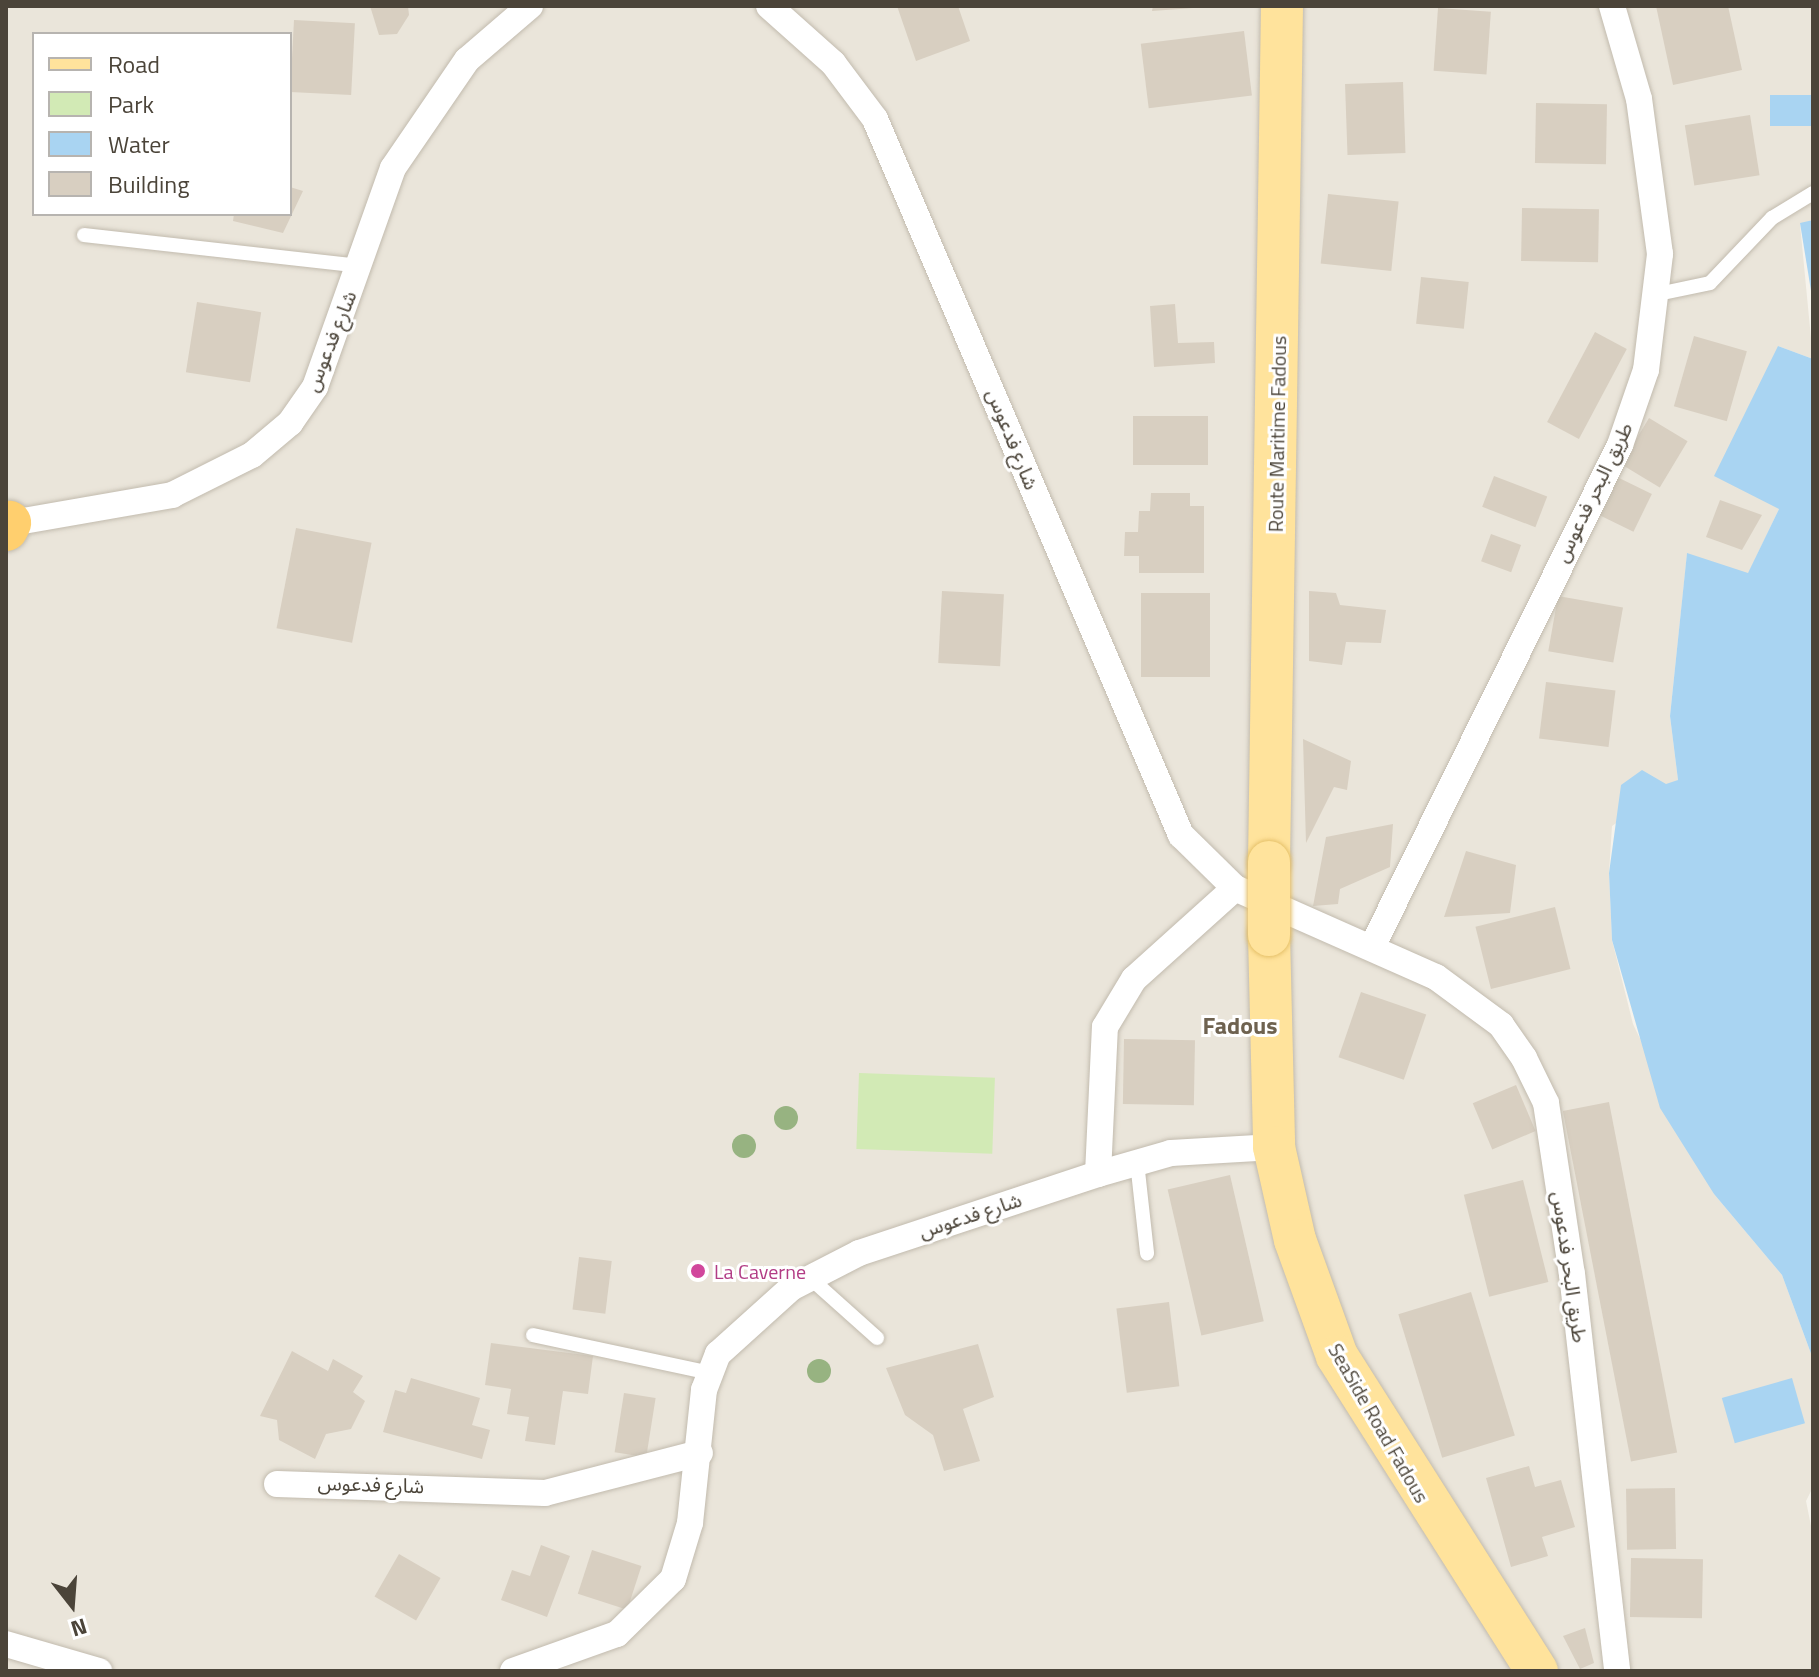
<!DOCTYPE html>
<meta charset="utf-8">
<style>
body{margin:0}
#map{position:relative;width:1819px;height:1677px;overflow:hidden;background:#f6f3ec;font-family:"Titillium Web","Noto Sans Arabic",sans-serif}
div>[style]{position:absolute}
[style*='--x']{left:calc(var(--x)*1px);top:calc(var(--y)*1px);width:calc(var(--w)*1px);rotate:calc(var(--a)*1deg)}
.residential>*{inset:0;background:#eae5da}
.green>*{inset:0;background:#d2eab5;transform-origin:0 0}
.water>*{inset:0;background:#a9d4f2;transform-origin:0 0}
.building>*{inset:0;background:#d8cfc1;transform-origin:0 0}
.roads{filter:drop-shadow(0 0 2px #c2bbae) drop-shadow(0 0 2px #c2bbae)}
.lane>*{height:14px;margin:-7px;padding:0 7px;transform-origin:7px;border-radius:7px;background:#fff}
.street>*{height:26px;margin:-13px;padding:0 13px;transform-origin:13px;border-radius:13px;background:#fff}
.primary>*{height:42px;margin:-21px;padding:0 21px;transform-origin:21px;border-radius:21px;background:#ffe39c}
.highway>*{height:44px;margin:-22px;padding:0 22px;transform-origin:22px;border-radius:22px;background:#ffcf6e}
.bridges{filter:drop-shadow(0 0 2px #e6c16a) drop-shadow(0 0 2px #e6c16a)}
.primary-bridge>*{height:42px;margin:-21px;padding:0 21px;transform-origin:21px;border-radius:21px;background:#ffe39c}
.trees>*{width:24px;height:24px;margin:-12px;border-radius:50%;background:#97b381}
.dots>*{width:22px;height:22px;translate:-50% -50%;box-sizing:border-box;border:4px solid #fff;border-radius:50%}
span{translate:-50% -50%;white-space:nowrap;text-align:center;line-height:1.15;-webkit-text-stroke:6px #fff;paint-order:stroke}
.street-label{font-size:20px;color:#4b4439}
.hotel-label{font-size:20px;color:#b23c85}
.left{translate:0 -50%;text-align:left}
.quarter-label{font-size:24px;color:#6e6250;font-weight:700}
.frame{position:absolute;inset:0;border:8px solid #4b4439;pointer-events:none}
.legend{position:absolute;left:32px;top:32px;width:260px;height:184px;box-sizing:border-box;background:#fff;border:2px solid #b7b4b0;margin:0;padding:10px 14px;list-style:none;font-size:24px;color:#4b4439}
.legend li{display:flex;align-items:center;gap:16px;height:40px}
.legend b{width:40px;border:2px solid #b7b4b0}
.north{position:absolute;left:32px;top:1565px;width:80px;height:80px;-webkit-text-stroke:6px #fff;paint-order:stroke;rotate:163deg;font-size:22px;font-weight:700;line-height:32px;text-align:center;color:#4b4439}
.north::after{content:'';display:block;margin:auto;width:28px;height:36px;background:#4b4439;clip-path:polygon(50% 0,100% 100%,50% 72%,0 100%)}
</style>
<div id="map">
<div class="residential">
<i style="clip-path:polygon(evenodd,6px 6px,1813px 6px,1813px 220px,1800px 224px,1813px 359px,1778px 346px,1779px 509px,1748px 574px,1687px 554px,1670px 716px,1678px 780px,1612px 826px,1609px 873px,1612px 940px,1633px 1024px,1714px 1194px,1782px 1275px,1813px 1359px,1813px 1487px,1806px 1501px,1813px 1536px,1813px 1671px,6px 1671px,6px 6px,34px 34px,290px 34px,290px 214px,34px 214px,34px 34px)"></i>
</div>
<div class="green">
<i style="left:859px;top:1073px;width:136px;height:76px;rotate:2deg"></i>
</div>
<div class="water">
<i style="left:1813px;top:95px;width:31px;height:43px;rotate:90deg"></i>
<i style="clip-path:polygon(1813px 220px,1813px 303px,1800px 223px)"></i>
<i style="clip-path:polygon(1778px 346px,1813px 359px,1813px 1359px,1782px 1275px,1714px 1194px,1660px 1108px,1612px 940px,1609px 873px,1621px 785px,1642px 770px,1666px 784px,1678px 780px,1670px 716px,1687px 553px,1748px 573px,1779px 509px,1714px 476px)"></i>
<i style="left:1792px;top:1378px;width:47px;height:73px;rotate:74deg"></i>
</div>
<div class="building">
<i style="clip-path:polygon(370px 6px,408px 6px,409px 15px,397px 34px,379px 35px)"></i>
<i style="clip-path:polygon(897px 6px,958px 6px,970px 41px,916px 61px)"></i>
<i style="clip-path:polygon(1153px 6px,1193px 6px,1193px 8px,1152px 11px)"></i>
<i style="clip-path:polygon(1656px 6px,1728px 6px,1742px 70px,1673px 85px)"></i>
<i style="left:1438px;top:8px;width:53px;height:63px;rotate:4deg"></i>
<i style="left:294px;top:20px;width:61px;height:72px;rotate:3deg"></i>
<i style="left:1244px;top:31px;width:65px;height:104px;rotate:83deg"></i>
<i style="left:1403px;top:82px;width:71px;height:58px;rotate:88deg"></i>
<i style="left:1536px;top:103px;width:71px;height:60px;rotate:1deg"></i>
<i style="left:1750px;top:115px;width:61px;height:66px;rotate:81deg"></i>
<i style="clip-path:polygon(290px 187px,303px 191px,283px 233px,233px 221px,234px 214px,290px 214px)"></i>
<i style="left:1328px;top:194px;width:71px;height:70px;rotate:6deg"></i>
<i style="left:1522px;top:208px;width:77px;height:53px;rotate:1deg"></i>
<i style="left:1421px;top:277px;width:48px;height:47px;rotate:6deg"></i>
<i style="left:197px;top:302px;width:65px;height:71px;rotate:9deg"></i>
<i style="clip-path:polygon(1175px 304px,1178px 343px,1214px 342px,1215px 363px,1154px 367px,1150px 306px)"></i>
<i style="left:1595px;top:332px;width:36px;height:102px;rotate:28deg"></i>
<i style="left:1694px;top:336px;width:55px;height:73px;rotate:16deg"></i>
<i style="left:1133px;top:416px;width:75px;height:49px"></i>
<i style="left:1649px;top:418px;width:45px;height:54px;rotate:31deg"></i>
<i style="left:1494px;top:476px;width:57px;height:33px;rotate:21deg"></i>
<i style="left:1615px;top:476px;width:41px;height:42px;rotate:26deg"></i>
<i style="clip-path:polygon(1151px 493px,1190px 493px,1190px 506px,1204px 506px,1204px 573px,1139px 573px,1139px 556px,1124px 556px,1125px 532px,1138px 532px,1139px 511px,1150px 511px)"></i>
<i style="clip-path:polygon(1720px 500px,1762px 515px,1742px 550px,1706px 537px)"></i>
<i style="left:296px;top:528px;width:77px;height:102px;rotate:11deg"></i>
<i style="left:1491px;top:534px;width:32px;height:29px;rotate:20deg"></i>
<i style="left:942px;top:591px;width:62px;height:72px;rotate:3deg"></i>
<i style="clip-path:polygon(1309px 591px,1336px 593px,1340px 605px,1386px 610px,1381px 643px,1346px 642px,1342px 665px,1309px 661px)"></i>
<i style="left:1210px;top:593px;width:84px;height:69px;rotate:90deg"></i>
<i style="left:1558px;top:596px;width:66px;height:56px;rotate:10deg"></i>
<i style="left:1546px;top:682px;width:70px;height:57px;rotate:7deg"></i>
<i style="clip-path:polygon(1303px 739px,1351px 761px,1347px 790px,1334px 787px,1306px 843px)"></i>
<i style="clip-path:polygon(1393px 824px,1390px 867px,1340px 889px,1338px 904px,1313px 906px,1326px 837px)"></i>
<i style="clip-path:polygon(1466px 851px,1516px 865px,1510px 913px,1444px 917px)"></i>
<i style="left:1555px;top:907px;width:64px;height:82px;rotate:76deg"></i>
<i style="left:1361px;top:992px;width:69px;height:69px;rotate:19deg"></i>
<i style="left:1124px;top:1039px;width:71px;height:65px;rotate:1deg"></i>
<i style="left:1516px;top:1085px;width:50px;height:47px;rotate:67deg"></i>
<i style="left:1609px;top:1102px;width:357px;height:47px;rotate:79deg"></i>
<i style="left:1230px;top:1175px;width:150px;height:64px;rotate:77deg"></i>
<i style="left:1523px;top:1180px;width:105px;height:61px;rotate:76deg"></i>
<i style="left:579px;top:1257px;width:33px;height:53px;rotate:7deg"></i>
<i style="left:1471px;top:1292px;width:150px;height:76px;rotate:73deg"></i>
<i style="left:1169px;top:1302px;width:85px;height:53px;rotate:83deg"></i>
<i style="clip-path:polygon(491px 1343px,593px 1356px,588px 1394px,563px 1391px,555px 1445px,525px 1441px,529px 1417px,507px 1414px,511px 1389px,485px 1385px)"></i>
<i style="clip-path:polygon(978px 1344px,994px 1397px,963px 1409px,980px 1461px,944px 1471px,933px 1435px,905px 1415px,886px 1368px)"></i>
<i style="clip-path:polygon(292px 1351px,328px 1371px,333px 1359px,363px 1376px,353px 1392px,365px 1401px,351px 1429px,326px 1434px,315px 1459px,279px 1440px,277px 1420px,260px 1416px)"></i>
<i style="clip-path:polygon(411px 1378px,480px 1398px,472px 1425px,490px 1430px,482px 1459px,383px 1432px,395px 1390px,406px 1393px)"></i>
<i style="left:624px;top:1393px;width:32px;height:60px;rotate:9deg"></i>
<i style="clip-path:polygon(1529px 1466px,1535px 1487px,1561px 1480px,1575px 1527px,1542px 1537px,1548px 1556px,1511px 1567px,1486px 1478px)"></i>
<i style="left:1675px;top:1488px;width:61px;height:49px;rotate:89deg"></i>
<i style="clip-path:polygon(541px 1545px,570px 1556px,547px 1617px,501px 1600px,512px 1570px,530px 1576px)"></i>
<i style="left:592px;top:1550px;width:52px;height:46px;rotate:18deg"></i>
<i style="left:399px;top:1554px;width:48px;height:49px;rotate:30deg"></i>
<i style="left:1631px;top:1558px;width:72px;height:59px;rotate:1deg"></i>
<i style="clip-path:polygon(1585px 1628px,1594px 1663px,1580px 1669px,1563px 1636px)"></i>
</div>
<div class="roads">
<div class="lane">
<i style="--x:84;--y:235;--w:277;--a:6.4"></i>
<i style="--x:1658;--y:294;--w:53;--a:-11.9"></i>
<i style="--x:1710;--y:283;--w:90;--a:-46.4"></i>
<i style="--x:1772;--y:218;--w:48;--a:-31.4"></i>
<i style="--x:1137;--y:1162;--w:92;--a:83.7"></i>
<i style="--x:810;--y:1278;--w:90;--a:41.8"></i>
<i style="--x:533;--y:1335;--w:181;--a:12.1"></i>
</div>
<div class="street">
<i style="--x:769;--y:6;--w:86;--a:41.7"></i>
<i style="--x:833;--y:63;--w:70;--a:53.1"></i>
<i style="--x:875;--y:119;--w:779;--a:66.86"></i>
<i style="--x:1181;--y:835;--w:76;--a:44.5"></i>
<i style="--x:1235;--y:888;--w:220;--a:23.9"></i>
<i style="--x:1436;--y:977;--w:81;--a:36.4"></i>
<i style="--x:1501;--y:1025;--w:40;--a:55.1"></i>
<i style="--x:1524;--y:1058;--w:50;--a:63.9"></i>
<i style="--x:1546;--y:1103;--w:173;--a:81.4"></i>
<i style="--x:1572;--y:1274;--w:400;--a:83.5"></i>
<i style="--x:6;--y:524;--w:169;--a:-9.9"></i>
<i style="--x:172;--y:495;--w:89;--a:-26.6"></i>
<i style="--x:252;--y:455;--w:50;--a:-40.1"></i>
<i style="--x:290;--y:423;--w:44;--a:-55.2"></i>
<i style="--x:315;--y:387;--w:232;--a:-70.4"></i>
<i style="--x:393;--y:168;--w:131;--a:-55.6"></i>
<i style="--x:467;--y:60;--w:83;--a:-40.6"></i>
<i style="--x:1373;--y:945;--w:558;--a:-63.71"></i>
<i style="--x:1620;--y:445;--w:79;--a:-70.9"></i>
<i style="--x:1646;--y:370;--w:117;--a:-83.1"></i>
<i style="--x:1660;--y:254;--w:156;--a:-97.7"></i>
<i style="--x:1639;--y:99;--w:97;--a:-106.2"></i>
<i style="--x:1098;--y:1174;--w:147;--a:-87.3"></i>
<i style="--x:1105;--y:1027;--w:56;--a:-58.9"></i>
<i style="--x:1134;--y:979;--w:136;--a:-42"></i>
<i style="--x:277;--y:1484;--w:268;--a:1.9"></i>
<i style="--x:545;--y:1493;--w:160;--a:-14.5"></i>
<i style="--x:6;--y:1644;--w:97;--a:16.2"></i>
<i style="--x:513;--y:1671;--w:110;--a:-19.6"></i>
<i style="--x:617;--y:1634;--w:78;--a:-44.5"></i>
<i style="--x:673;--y:1579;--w:59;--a:-73.1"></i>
<i style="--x:690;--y:1523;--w:134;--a:-84"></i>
<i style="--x:704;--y:1390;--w:39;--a:-69"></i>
<i style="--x:718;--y:1354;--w:98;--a:-42.1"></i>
<i style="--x:791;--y:1288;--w:76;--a:-27.2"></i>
<i style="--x:859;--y:1253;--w:252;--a:-18.3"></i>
<i style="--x:1098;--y:1174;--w:76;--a:-16"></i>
<i style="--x:1171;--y:1153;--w:103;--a:-3.3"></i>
</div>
<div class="primary">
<i style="--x:1269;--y:862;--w:856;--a:-89.13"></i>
<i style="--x:1269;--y:935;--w:212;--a:88.6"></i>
<i style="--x:1274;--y:1147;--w:95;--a:77.3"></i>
<i style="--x:1295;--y:1240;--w:123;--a:70.1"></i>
<i style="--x:1337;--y:1356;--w:373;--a:57.6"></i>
</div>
<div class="highway">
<i style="--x:6;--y:529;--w:7;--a:-63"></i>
</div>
</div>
<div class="bridges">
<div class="primary-bridge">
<i style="--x:1269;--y:935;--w:73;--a:-90"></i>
</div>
</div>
<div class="trees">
<i style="left:786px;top:1118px"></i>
<i style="left:744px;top:1146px"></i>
<i style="left:819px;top:1371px"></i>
</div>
<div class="dots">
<i style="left:698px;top:1271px;background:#d1479c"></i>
</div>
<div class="street-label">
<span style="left:330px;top:341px;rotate:-68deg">شارع فدعوس</span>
<span style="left:1277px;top:434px;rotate:-89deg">Route Maritime Fadous</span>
<span style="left:1013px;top:439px;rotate:68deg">شارع فدعوس</span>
<span style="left:1593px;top:492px;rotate:-64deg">طريق البحر فدعوس</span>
<span style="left:970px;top:1215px;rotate:-18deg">شارع فدعوس</span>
<span style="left:1570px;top:1267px;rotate:82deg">طريق البحر فدعوس</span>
<span style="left:1379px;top:1423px;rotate:60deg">SeaSide Road Fadous</span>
<span style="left:371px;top:1484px;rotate:2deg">شارع فدعوس</span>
</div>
<div class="hotel-label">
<span class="left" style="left:714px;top:1271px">La Caverne</span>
</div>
<div class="quarter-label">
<span style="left:1240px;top:1026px">Fadous</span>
</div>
<div class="frame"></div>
<ul class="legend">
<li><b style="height:10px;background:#ffe39c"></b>Road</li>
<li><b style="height:22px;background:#d2eab5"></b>Park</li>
<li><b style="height:22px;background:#a9d4f2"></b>Water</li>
<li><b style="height:22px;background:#d8cfc1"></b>Building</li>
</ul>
<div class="north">N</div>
</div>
